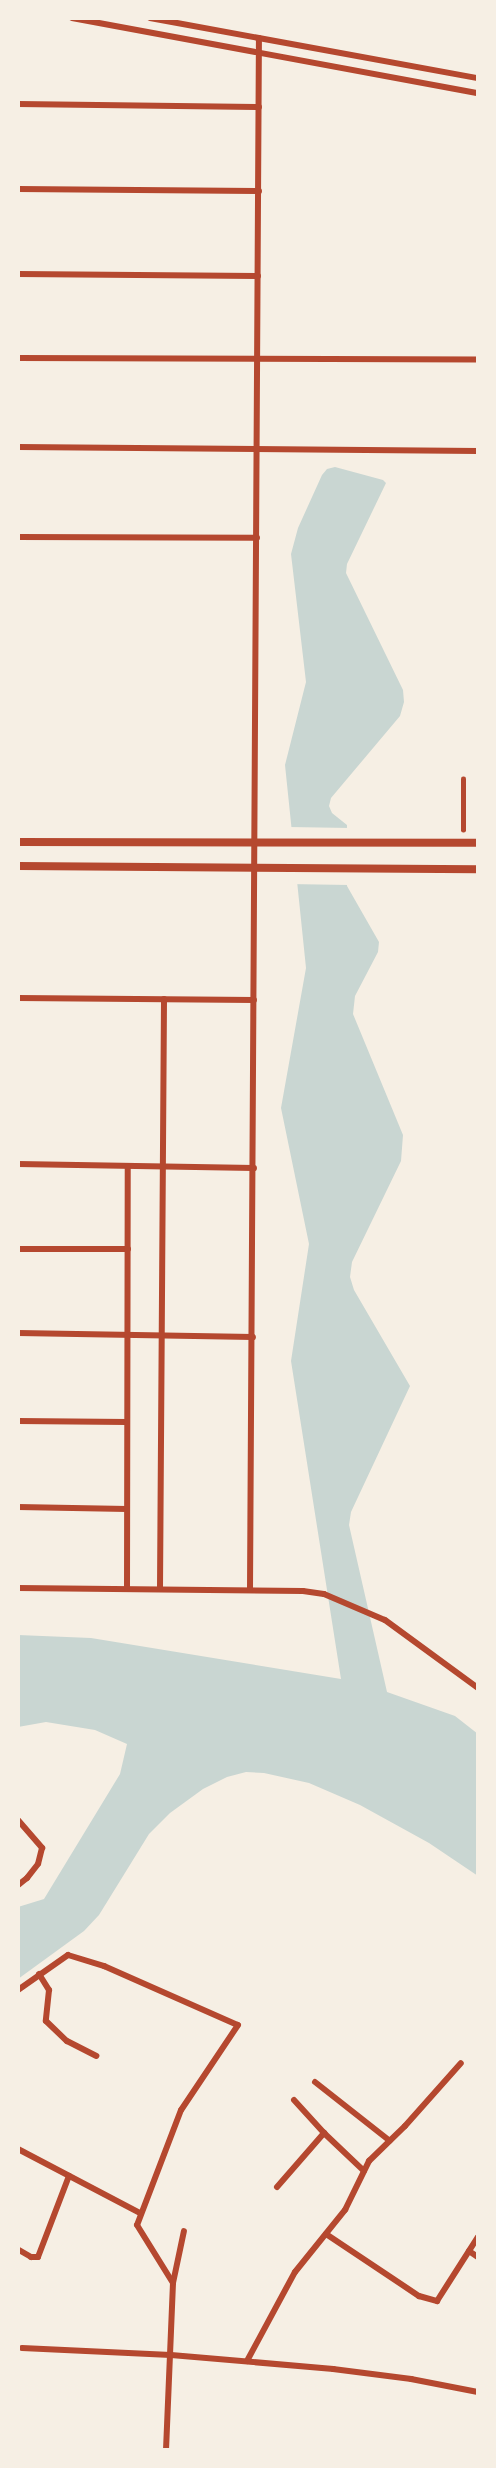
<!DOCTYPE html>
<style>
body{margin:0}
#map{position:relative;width:496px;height:2468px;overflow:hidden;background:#f6efe4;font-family:Barlow,sans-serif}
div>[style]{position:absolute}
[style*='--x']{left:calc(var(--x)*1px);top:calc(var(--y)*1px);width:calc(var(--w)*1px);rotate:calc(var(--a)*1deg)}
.water>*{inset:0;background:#c9d6d2}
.pier>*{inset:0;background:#f6efe4;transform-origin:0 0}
.pedestrian>*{height:4.5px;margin:-2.25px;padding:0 2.25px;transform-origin:2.25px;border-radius:2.25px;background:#b5482f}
.minor>*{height:6px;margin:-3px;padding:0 3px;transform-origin:3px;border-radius:3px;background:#b5482f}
.tertiary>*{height:8px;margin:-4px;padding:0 4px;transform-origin:4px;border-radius:4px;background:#b5482f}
span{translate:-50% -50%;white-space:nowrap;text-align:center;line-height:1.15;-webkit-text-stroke:4.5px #f6efe4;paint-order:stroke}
.frame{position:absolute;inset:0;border:20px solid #f6efe4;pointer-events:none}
</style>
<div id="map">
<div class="water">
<i style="clip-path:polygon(335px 467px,383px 480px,386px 483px,347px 564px,346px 573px,403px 690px,404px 702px,400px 716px,331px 798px,329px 806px,332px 813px,347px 825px,347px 886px,379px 942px,378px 952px,355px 996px,353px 1014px,403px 1135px,401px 1161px,352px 1262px,350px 1277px,354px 1290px,410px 1386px,351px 1512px,349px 1525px,387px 1692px,455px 1716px,478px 1734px,478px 1876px,429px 1843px,360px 1805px,309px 1783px,264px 1773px,246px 1772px,227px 1777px,203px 1789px,170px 1813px,149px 1834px,99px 1915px,84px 1931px,18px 1979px,18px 1907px,44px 1899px,120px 1774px,127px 1744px,95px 1730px,46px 1722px,18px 1727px,18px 1635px,91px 1638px,341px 1679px,291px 1361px,309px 1244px,281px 1108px,306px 968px,285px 765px,306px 682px,291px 554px,298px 528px,322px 475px,327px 469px)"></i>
</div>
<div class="pier">
<i style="left:289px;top:827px;width:61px;height:57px;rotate:1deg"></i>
</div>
<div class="pedestrian">
<i style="--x:463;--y:830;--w:51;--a:-90"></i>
</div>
<div class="minor">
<i style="--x:72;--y:18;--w:413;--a:10.5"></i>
<i style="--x:150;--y:18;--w:333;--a:10.4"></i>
<i style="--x:18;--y:104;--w:241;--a:0.7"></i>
<i style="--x:18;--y:189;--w:241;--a:0.5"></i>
<i style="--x:18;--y:274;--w:240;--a:0.5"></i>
<i style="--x:18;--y:358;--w:460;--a:0.2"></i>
<i style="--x:18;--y:447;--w:460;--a:0.5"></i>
<i style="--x:18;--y:537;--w:239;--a:0.2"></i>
<i style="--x:18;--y:998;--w:236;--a:0.5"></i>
<i style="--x:18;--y:1164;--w:236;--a:1"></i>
<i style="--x:18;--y:1249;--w:110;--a:0"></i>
<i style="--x:18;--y:1333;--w:235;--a:1"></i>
<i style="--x:18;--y:1421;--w:109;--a:0.5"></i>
<i style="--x:18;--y:1507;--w:109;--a:1.1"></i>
<i style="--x:18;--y:1588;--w:285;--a:0.6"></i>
<i style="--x:303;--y:1591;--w:21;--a:8"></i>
<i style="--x:324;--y:1594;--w:66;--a:23.1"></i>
<i style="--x:385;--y:1620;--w:115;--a:36.2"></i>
<i style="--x:127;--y:1588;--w:422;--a:-89.9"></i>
<i style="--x:160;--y:1588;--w:589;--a:-89.61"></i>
<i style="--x:250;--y:1590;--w:1552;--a:-89.67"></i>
<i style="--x:18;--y:1820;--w:37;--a:49"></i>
<i style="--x:42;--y:1848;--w:16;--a:104"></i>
<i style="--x:38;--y:1864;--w:18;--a:128"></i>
<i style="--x:27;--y:1878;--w:11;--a:142"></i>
<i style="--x:39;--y:1974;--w:19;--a:58"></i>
<i style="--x:49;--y:1990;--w:31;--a:96"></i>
<i style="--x:46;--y:2021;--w:29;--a:44"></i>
<i style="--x:67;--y:2041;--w:33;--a:27"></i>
<i style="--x:18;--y:1990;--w:61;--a:-35"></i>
<i style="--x:68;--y:1955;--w:38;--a:17"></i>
<i style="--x:104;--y:1966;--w:146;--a:23.8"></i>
<i style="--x:238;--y:2025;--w:102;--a:123.8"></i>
<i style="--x:181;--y:2110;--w:123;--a:110.9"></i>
<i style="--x:137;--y:2225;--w:68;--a:58.2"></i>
<i style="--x:173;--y:2283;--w:167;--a:92.4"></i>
<i style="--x:315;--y:2082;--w:95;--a:38.2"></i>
<i style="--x:294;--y:2100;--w:45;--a:47.7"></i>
<i style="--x:18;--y:2149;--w:138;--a:27.7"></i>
<i style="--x:277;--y:2187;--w:72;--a:-49"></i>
<i style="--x:324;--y:2133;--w:55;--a:43.5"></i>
<i style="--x:326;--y:2234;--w:112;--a:33.7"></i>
<i style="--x:419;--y:2296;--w:19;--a:16"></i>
<i style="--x:437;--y:2301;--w:76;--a:-57.4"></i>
<i style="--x:19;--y:2250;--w:14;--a:30"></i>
<i style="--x:31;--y:2257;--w:7;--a:0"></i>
<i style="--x:38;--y:2257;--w:87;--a:-69.1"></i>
<i style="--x:469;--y:2251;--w:11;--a:34"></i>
<i style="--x:173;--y:2283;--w:53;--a:-78.1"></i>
<i style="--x:22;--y:2348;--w:149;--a:2.7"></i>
<i style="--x:171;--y:2355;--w:163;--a:4.9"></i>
<i style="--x:333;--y:2369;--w:79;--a:7.3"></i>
<i style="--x:411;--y:2379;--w:68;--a:11"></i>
<i style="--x:247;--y:2361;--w:101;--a:-61.7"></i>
<i style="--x:295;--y:2272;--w:80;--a:-51.1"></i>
<i style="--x:345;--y:2210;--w:55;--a:-63.9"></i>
<i style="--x:369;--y:2161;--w:50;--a:-44.2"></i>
<i style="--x:405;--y:2126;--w:84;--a:-48.4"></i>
</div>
<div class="tertiary">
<i style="--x:18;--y:842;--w:460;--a:0.1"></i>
<i style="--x:18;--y:866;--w:460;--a:0.4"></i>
</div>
<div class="frame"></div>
</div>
